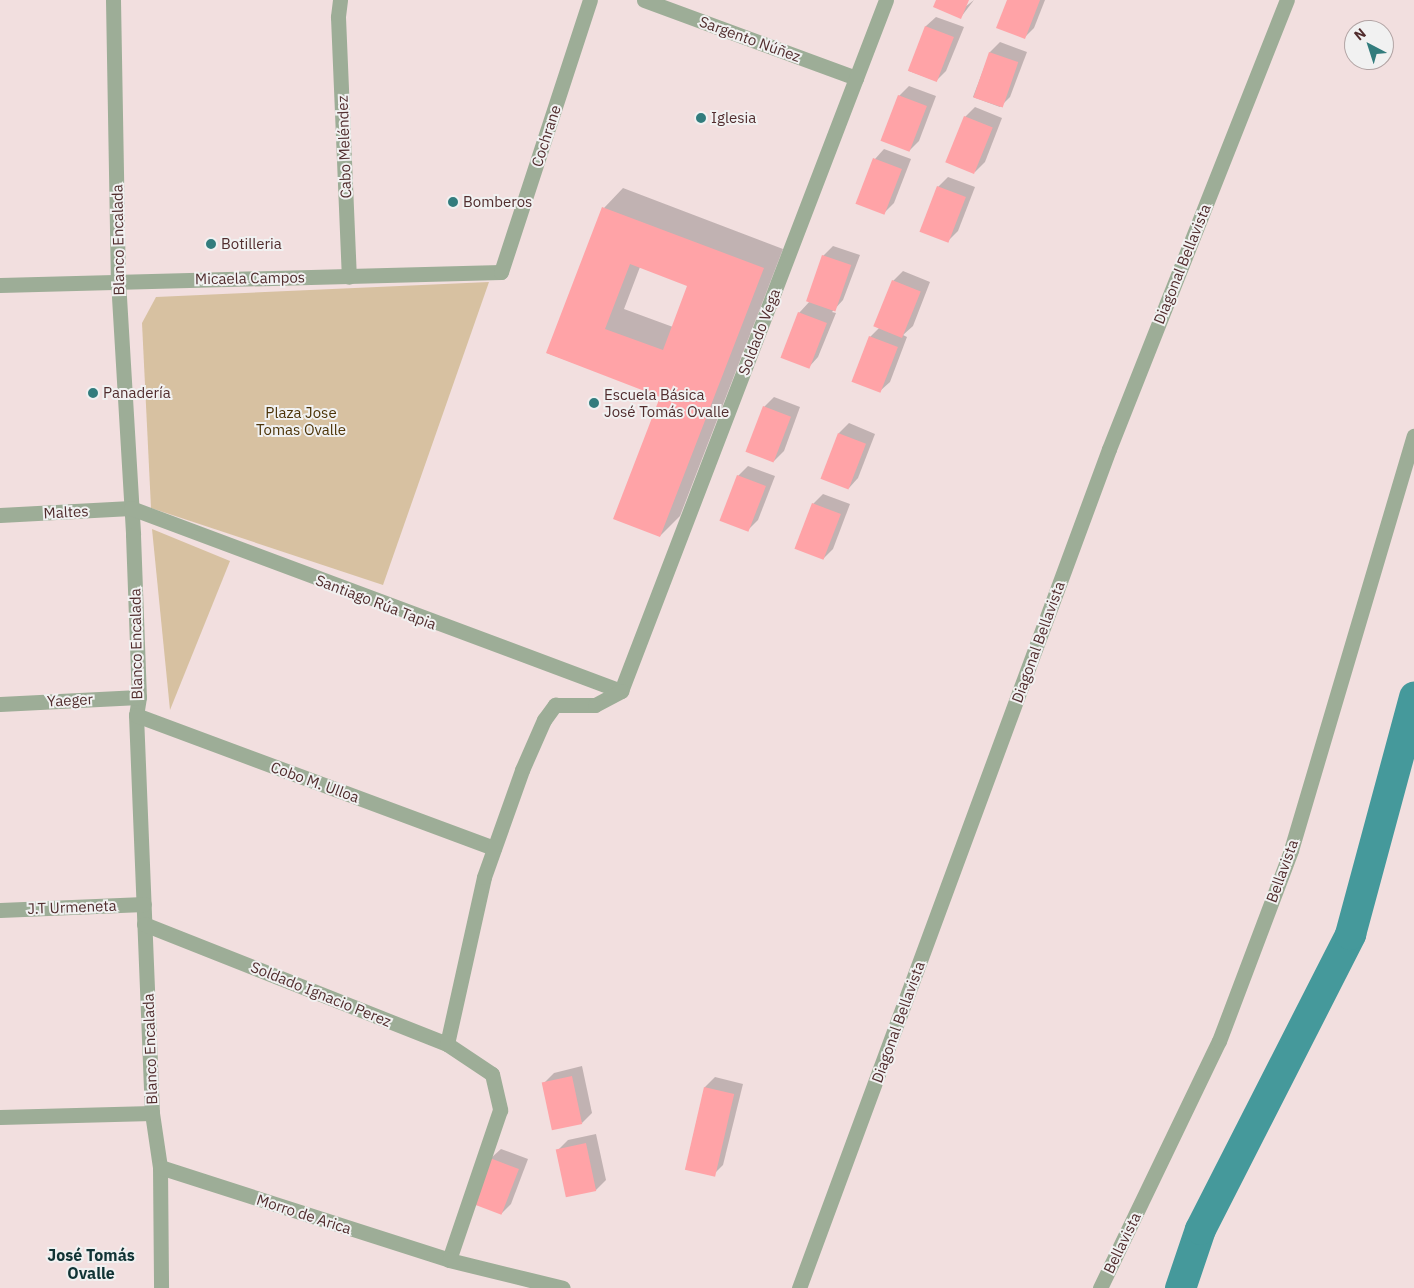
<!DOCTYPE html>
<meta charset="utf-8">
<style>
body{margin:0}
#map{position:relative;width:1414px;height:1288px;overflow:hidden;background:#f2dfdf;font-family:"IBM Plex Sans",sans-serif}
div>[style]{position:absolute}
[style*='--x']{left:calc(var(--x)*1px);top:calc(var(--y)*1px);width:calc(var(--w)*1px);rotate:calc(var(--a)*1deg)}
.green>*{inset:0;background:#d7c1a1}
.shadow>*{inset:0;background:#0003}
.canal>*{height:31px;margin:-15.5px;padding:0 15.5px;transform-origin:15.5px;border-radius:15.5px;background:#45999b}
.building>*{inset:0;background:#ffa3a7;transform-origin:0 0}
.minor>*{height:15px;margin:-7.5px;padding:0 7.5px;transform-origin:7.5px;border-radius:7.5px;background:#9dad97}
.dots>*{width:14px;height:14px;translate:-50% -50%;box-sizing:border-box;border:2px solid #f1f1f1;border-radius:50%}
span{translate:-50% -50%;white-space:nowrap;text-align:center;line-height:1.15;-webkit-text-stroke:4px #f1f1f1;paint-order:stroke}
.street-label{font-size:15px;color:#512d2e}
.poi-label{font-size:15px;color:#512d2e}
.left{translate:0 -50%;text-align:left}
.park-label{font-size:15px;color:#4c3408}
.neighbourhood-label{font-size:16px;color:#113435;font-weight:700}
.north{position:absolute;left:1344px;top:20px;width:50px;height:50px;box-sizing:border-box;background:#f1f1f1;border:1px solid #b1a3a3;border-radius:50%;rotate:320deg;font-size:14px;font-weight:700;line-height:20px;text-align:center;color:#512d2e}
.north::after{content:'';display:block;margin:auto;width:18px;height:22px;background:#327c7d;clip-path:polygon(50% 0,100% 100%,50% 72%,0 100%)}
</style>
<div id="map">
<div class="green">
<i style="clip-path:polygon(489px 282px,383px 585px,151px 508px,142px 323px,156px 297px)"></i>
<i style="clip-path:polygon(152px 529px,230px 561px,170px 710px)"></i>
</div>
<div class="shadow">
<i style="clip-path:polygon(937px 0,967px 0,965px 7px,974px 0,961px 17px)"></i>
<i style="clip-path:polygon(1008px 0,1045px 0,1034px 28px,1024px 38px)"></i>
<i style="clip-path:polygon(936px 17px,964px 27px,946px 71px,936px 81px,909px 71px,926px 26px)"></i>
<i style="clip-path:polygon(1000px 42px,1027px 52px,1010px 97px,1000px 107px,973px 97px,990px 52px)"></i>
<i style="clip-path:polygon(909px 86px,936px 96px,919px 141px,909px 151px,899px 96px)"></i>
<i style="clip-path:polygon(975px 107px,1002px 118px,985px 162px,975px 172px,965px 117px)"></i>
<i style="clip-path:polygon(884px 149px,911px 159px,894px 203px,884px 213px,857px 203px,875px 159px)"></i>
<i style="clip-path:polygon(948px 177px,975px 187px,958px 231px,948px 241px,938px 187px)"></i>
<i style="clip-path:polygon(evenodd,623px 188px,783px 249px,680px 516px,660px 536px,662px 396px,547px 353px,604px 208px,623px 188px,640px 267px,688px 285px,673px 327px,624px 309px,640px 267px)"></i>
<i style="clip-path:polygon(833px 246px,860px 255px,843px 300px,832px 312px,836px 313px,818px 357px,809px 367px,799px 313px,810px 301px,823px 256px)"></i>
<i style="clip-path:polygon(903px 271px,930px 282px,913px 326px,903px 335px,907px 337px,890px 382px,880px 391px,870px 337px,880px 327px,893px 281px)"></i>
<i style="clip-path:polygon(774px 397px,800px 407px,784px 451px,774px 461px,764px 407px)"></i>
<i style="clip-path:polygon(849px 423px,875px 434px,858px 478px,849px 488px,839px 433px)"></i>
<i style="clip-path:polygon(748px 466px,775px 476px,758px 520px,748px 530px,738px 476px)"></i>
<i style="clip-path:polygon(823px 494px,850px 504px,833px 549px,823px 559px,813px 504px)"></i>
<i style="clip-path:polygon(582px 1066px,592px 1113px,582px 1123px,544px 1083px,554px 1073px)"></i>
<i style="clip-path:polygon(715px 1077px,743px 1084px,723px 1165px,713px 1175px,705px 1087px)"></i>
<i style="clip-path:polygon(596px 1134px,606px 1180px,596px 1190px,567px 1196px,558px 1150px,568px 1140px)"></i>
<i style="clip-path:polygon(501px 1149px,528px 1159px,511px 1204px,501px 1214px,491px 1158px)"></i>
</div>
<div class="canal">
<i style="--x:1180;--y:1288;--w:62;--a:-71.3"></i>
<i style="--x:1200;--y:1229;--w:331;--a:-63"></i>
<i style="--x:1350;--y:934;--w:246;--a:-74.9"></i>
</div>
<div class="building">
<i style="clip-path:polygon(936px 0,969px 0,961px 19px,933px 7px)"></i>
<i style="clip-path:polygon(1007px 0,1040px 0,1025px 39px,996px 28px)"></i>
<i style="left:925px;top:26px;width:31px;height:48px;rotate:21deg"></i>
<i style="left:989px;top:52px;width:31px;height:48px;rotate:19deg"></i>
<i style="left:898px;top:95px;width:31px;height:49px;rotate:21deg"></i>
<i style="left:964px;top:116px;width:31px;height:50px;rotate:22deg"></i>
<i style="left:873px;top:158px;width:31px;height:49px;rotate:21deg"></i>
<i style="left:937px;top:186px;width:31px;height:49px;rotate:21deg"></i>
<i style="clip-path:polygon(evenodd,602px 207px,764px 268px,660px 537px,613px 519px,660px 397px,546px 353px,602px 207px,630px 264px,687px 286px,663px 350px,605px 329px,630px 264px)"></i>
<i style="left:822px;top:255px;width:31px;height:49px;rotate:19deg"></i>
<i style="left:892px;top:280px;width:31px;height:50px;rotate:22deg"></i>
<i style="left:798px;top:312px;width:31px;height:49px;rotate:21deg"></i>
<i style="left:869px;top:336px;width:31px;height:49px;rotate:21deg"></i>
<i style="left:763px;top:406px;width:30px;height:49px;rotate:21deg"></i>
<i style="left:838px;top:433px;width:30px;height:49px;rotate:21deg"></i>
<i style="left:737px;top:475px;width:31px;height:49px;rotate:21deg"></i>
<i style="left:812px;top:503px;width:31px;height:49px;rotate:21deg"></i>
<i style="left:572px;top:1076px;width:49px;height:31px;rotate:78deg"></i>
<i style="left:704px;top:1087px;width:31px;height:85px;rotate:13deg"></i>
<i style="left:586px;top:1143px;width:49px;height:31px;rotate:78deg"></i>
<i style="left:490px;top:1158px;width:31px;height:49px;rotate:21deg"></i>
</div>
<div class="minor">
<i style="--x:113;--y:0;--w:280;--a:89"></i>
<i style="--x:118;--y:280;--w:255;--a:86.6"></i>
<i style="--x:133;--y:535;--w:162;--a:87.9"></i>
<i style="--x:139;--y:697;--w:18;--a:99"></i>
<i style="--x:136;--y:715;--w:398;--a:87.7"></i>
<i style="--x:152;--y:1113;--w:55;--a:81.6"></i>
<i style="--x:160;--y:1167;--w:121;--a:89.5"></i>
<i style="--x:340;--y:0;--w:17;--a:97"></i>
<i style="--x:338;--y:17;--w:260;--a:87.6"></i>
<i style="--x:644;--y:0;--w:226;--a:20.2"></i>
<i style="--x:0;--y:285;--w:501;--a:-1.49"></i>
<i style="--x:501;--y:272;--w:286;--a:-71.9"></i>
<i style="--x:0;--y:515;--w:131;--a:-3.1"></i>
<i style="--x:131;--y:508;--w:523;--a:20.48"></i>
<i style="--x:621;--y:691;--w:740;--a:-69.02"></i>
<i style="--x:0;--y:704;--w:139;--a:-2.9"></i>
<i style="--x:136;--y:715;--w:382;--a:20.4"></i>
<i style="--x:0;--y:910;--w:144;--a:-2.4"></i>
<i style="--x:144;--y:924;--w:326;--a:21.6"></i>
<i style="--x:447;--y:1044;--w:54;--a:33.7"></i>
<i style="--x:492;--y:1074;--w:37;--a:77"></i>
<i style="--x:500;--y:1110;--w:158;--a:108.8"></i>
<i style="--x:447;--y:1044;--w:171;--a:-77.5"></i>
<i style="--x:484;--y:877;--w:114;--a:-70.4"></i>
<i style="--x:522;--y:770;--w:55;--a:-66.3"></i>
<i style="--x:544;--y:720;--w:19;--a:-54"></i>
<i style="--x:555;--y:705;--w:40;--a:0"></i>
<i style="--x:595;--y:705;--w:30;--a:-28"></i>
<i style="--x:0;--y:1117;--w:152;--a:-1.5"></i>
<i style="--x:160;--y:1167;--w:304;--a:17.8"></i>
<i style="--x:449;--y:1260;--w:117;--a:13.8"></i>
<i style="--x:799;--y:1288;--w:894;--a:-69.72"></i>
<i style="--x:1109;--y:449;--w:483;--a:-68.4"></i>
<i style="--x:1100;--y:1288;--w:274;--a:-64.3"></i>
<i style="--x:1219;--y:1041;--w:204;--a:-69.3"></i>
<i style="--x:1291;--y:850;--w:432;--a:-73.5"></i>
</div>
<div class="dots">
<i style="left:701px;top:118px;background:#327c7d"></i>
<i style="left:453px;top:202px;background:#327c7d"></i>
<i style="left:211px;top:244px;background:#327c7d"></i>
<i style="left:93px;top:393px;background:#327c7d"></i>
<i style="left:594px;top:403px;background:#327c7d"></i>
</div>
<div class="street-label">
<span style="left:750px;top:39px;rotate:20deg">Sargento Núñez</span>
<span style="left:546px;top:136px;rotate:-72deg">Cochrane</span>
<span style="left:344px;top:147px;rotate:-92deg">Cabo Meléndez</span>
<span style="left:118px;top:240px;rotate:-91deg">Blanco Encalada</span>
<span style="left:1182px;top:264px;rotate:-68deg">Diagonal Bellavista</span>
<span style="left:250px;top:278px;rotate:-1deg">Micaela Campos</span>
<span style="left:759px;top:332px;rotate:-69deg">Soldado Vega</span>
<span style="left:66px;top:512px;rotate:-3deg">Maltes</span>
<span style="left:376px;top:602px;rotate:21deg">Santiago Rúa Tapia</span>
<span style="left:1038px;top:642px;rotate:-70deg">Diagonal Bellavista</span>
<span style="left:136px;top:644px;rotate:-91deg">Blanco Encalada</span>
<span style="left:70px;top:700px;rotate:-3deg">Yaeger</span>
<span style="left:315px;top:782px;rotate:20deg">Cobo M. Ulloa</span>
<span style="left:1282px;top:871px;rotate:-70deg">Bellavista</span>
<span style="left:72px;top:907px;rotate:-2deg">J.T Urmeneta</span>
<span style="left:321px;top:994px;rotate:22deg">Soldado Ignacio Perez</span>
<span style="left:898px;top:1022px;rotate:-70deg">Diagonal Bellavista</span>
<span style="left:150px;top:1049px;rotate:-92deg">Blanco Encalada</span>
<span style="left:304px;top:1214px;rotate:18deg">Morro de Arica</span>
<span style="left:1122px;top:1243px;rotate:-64deg">Bellavista</span>
</div>
<div class="poi-label">
<span class="left" style="left:711px;top:118px">Iglesia</span>
<span class="left" style="left:463px;top:202px">Bomberos</span>
<span class="left" style="left:221px;top:244px">Botilleria</span>
<span class="left" style="left:103px;top:393px">Panadería</span>
<span class="left" style="left:604px;top:403px">Escuela Básica<br>José Tomás Ovalle</span>
</div>
<div class="park-label">
<span style="left:301px;top:421px">Plaza Jose<br>Tomas Ovalle</span>
</div>
<div class="neighbourhood-label">
<span style="left:91px;top:1264px">José Tomás<br>Ovalle</span>
</div>
<div class="north">N</div>
</div>
